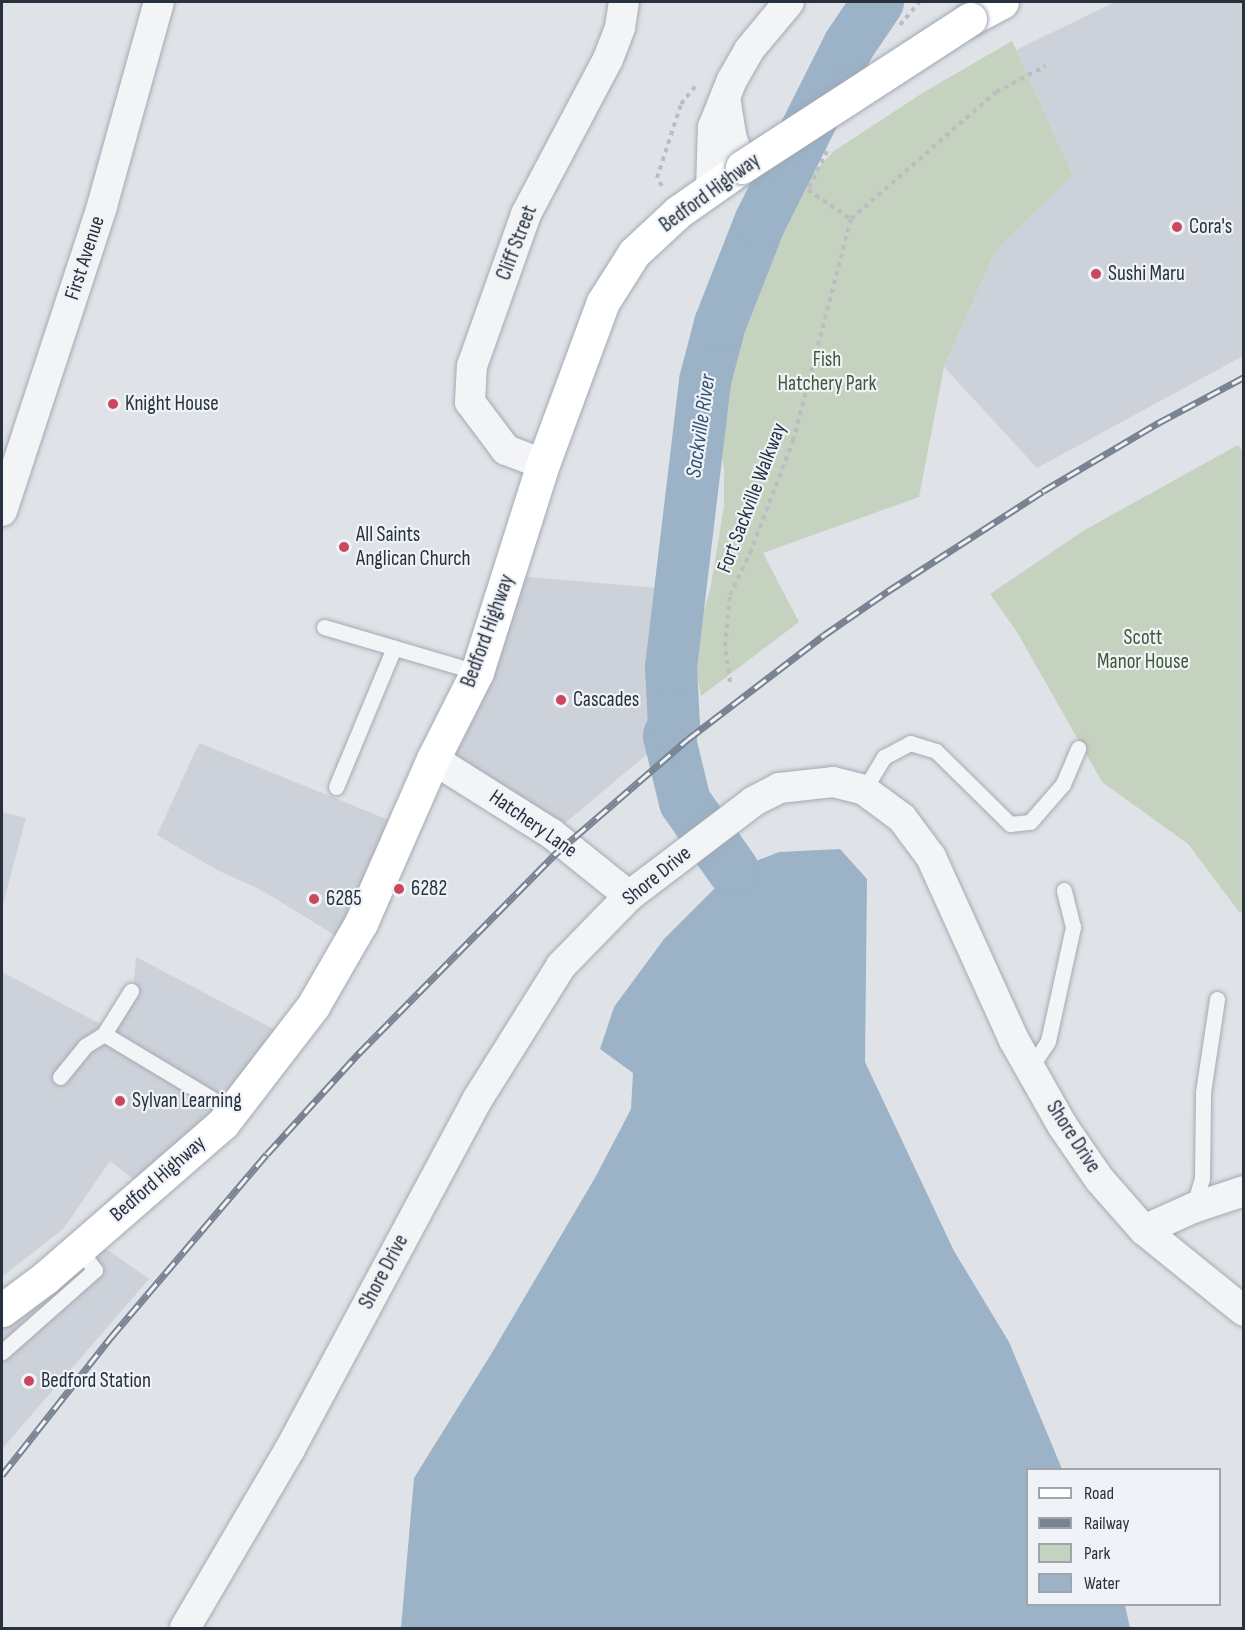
<!DOCTYPE html>
<style>
body{margin:0}
#map{position:relative;width:1245px;height:1630px;overflow:hidden;background:#dfe3e8;font-family:"Sofia Sans Condensed",sans-serif}
div>[style]{position:absolute}
[style*='--x']{left:calc(var(--x)*1px);top:calc(var(--y)*1px);width:calc(var(--w)*1px);rotate:calc(var(--a)*1deg)}
.built>*{inset:0;background:#cdd2da}
.green>*{inset:0;background:#c6d2c0}
.water>*{inset:0;background:#9bb2c7}
.river>*{height:52px;margin:-26px;padding:0 26px;transform-origin:26px;border-radius:26px;background:#9bb2c7}
.path>*{height:4px;margin-top:-2px;transform-origin:0;background:repeating-linear-gradient(90deg,#b9bec3 0 4.5px,transparent 0 9px)}
.roads{filter:drop-shadow(0 0 2px #a4aab2) drop-shadow(0 0 2px #a4aab2)}
.lane>*{height:15px;margin:-7.5px;padding:0 7.5px;transform-origin:7.5px;border-radius:7.5px;background:#f2f4f6}
.street>*{height:30px;margin:-15px;padding:0 15px;transform-origin:15px;border-radius:15px;background:#f2f4f6}
.primary>*{height:33px;margin:-16.5px;padding:0 16.5px;transform-origin:16.5px;border-radius:16.5px;background:#fff}
.rail>*{height:7px;margin-top:-3.5px;transform-origin:0;background:repeating-linear-gradient(90deg,#eff2f6 0 14px,#798391 0 28px);box-sizing:border-box;border-block:2px solid #798391}
.bridges{filter:drop-shadow(0 0 2px #9fa8b3) drop-shadow(0 0 2px #9fa8b3)}
.primary-bridge>*{height:33px;margin:-16.5px;padding:0 16.5px;transform-origin:16.5px;border-radius:16.5px;background:#fff}
.dots>*{width:16px;height:16px;translate:-50% -50%;box-sizing:border-box;border:3px solid #eff2f6;border-radius:50%}
span{translate:-50% -50%;white-space:nowrap;text-align:center;line-height:1.15;-webkit-text-stroke:4.5px #eff2f6;paint-order:stroke}
.street-label{font-size:21px;color:#28323f}
.poi-label{font-size:21px;color:#28323f}
.left{translate:0 -50%;text-align:left}
.park-label{font-size:21px;color:#3e5a36}
.water-label{font-size:22px;color:#345272;font-style:italic}
.frame{position:absolute;inset:0;border:3px solid #28323f;pointer-events:none}
.legend{position:absolute;left:1026px;top:1468px;width:195px;height:138px;box-sizing:border-box;background:#eff2f6;border:2px solid #9fa5ad;margin:0;padding:8px 10px;list-style:none;font-size:18px;color:#28323f}
.legend li{display:flex;align-items:center;gap:12px;height:30px}
.legend b{width:30px;border:2px solid #9fa5ad}
</style>
<div id="map">
<div class="built">
<i style="clip-path:polygon(1115px 2px,1243px 2px,1243px 356px,1037px 468px,944px 367px,995px 252px,1073px 175px,1016px 50px)"></i>
<i style="clip-path:polygon(508px 575px,680px 590px,671px 667px,674px 726px,669px 736px,552px 834px,433px 759px)"></i>
<i style="clip-path:polygon(199px 743px,406px 827px,353px 946px,261px 890px,217px 870px,157px 835px)"></i>
<i style="clip-path:polygon(2px 812px,26px 818px,2px 908px)"></i>
<i style="clip-path:polygon(136px 957px,302px 1044px,160px 1200px,110px 1161px,64px 1228px,2px 1277px,2px 972px,110px 1029px,133px 990px)"></i>
<i style="clip-path:polygon(105px 1248px,149px 1279px,2px 1449px,2px 1329px)"></i>
</div>
<div class="green">
<i style="clip-path:polygon(1012px 41px,1073px 175px,995px 252px,944px 367px,919px 497px,763px 553px,799px 622px,701px 696px,697px 675px,697px 637px,711px 585px,724px 506px,724px 469px,714px 418px,713px 387px,714px 348px,723px 328px,722px 313px,732px 312px,736px 304px,777px 211px,834px 151px,924px 92px)"></i>
<i style="clip-path:polygon(1238px 445px,1244px 453px,1243px 911px,1240px 913px,1188px 844px,1102px 782px,1017px 632px,990px 594px,1083px 531px)"></i>
</div>
<div class="water">
<i style="clip-path:polygon(840px 849px,867px 879px,865px 1062px,954px 1251px,1009px 1342px,1062px 1469px,1028px 1470px,1028px 1604px,1125px 1605px,1130px 1628px,401px 1628px,414px 1478px,493px 1351px,596px 1176px,631px 1109px,633px 1073px,600px 1049px,614px 1007px,664px 939px,733px 870px,779px 852px)"></i>
</div>
<div class="river">
<i style="--x:733;--y:870;--w:83;--a:-125.2"></i>
<i style="--x:685;--y:802;--w:68;--a:-103.6"></i>
<i style="--x:669;--y:736;--w:11;--a:-63"></i>
<i style="--x:674;--y:726;--w:59;--a:-92.9"></i>
<i style="--x:671;--y:667;--w:288;--a:-83.2"></i>
<i style="--x:705;--y:381;--w:59;--a:-75.3"></i>
<i style="--x:720;--y:324;--w:110;--a:-68.6"></i>
<i style="--x:760;--y:222;--w:198;--a:-63.3"></i>
<i style="--x:849;--y:45;--w:52;--a:-56"></i>
</div>
<div class="path">
<i style="--x:900;--y:25;--w:30;--a:-50"></i>
<i style="--x:827;--y:151;--w:43;--a:116"></i>
<i style="--x:808;--y:190;--w:52;--a:34"></i>
<i style="--x:662;--y:186;--w:9;--a:-122"></i>
<i style="--x:657;--y:178;--w:78;--a:-72"></i>
<i style="--x:681;--y:104;--w:26;--a:-51"></i>
<i style="--x:730;--y:682;--w:36;--a:-98"></i>
<i style="--x:725;--y:646;--w:51;--a:-84.4"></i>
<i style="--x:730;--y:595;--w:47;--a:-64.5"></i>
<i style="--x:750;--y:553;--w:120;--a:-69"></i>
<i style="--x:793;--y:441;--w:229;--a:-75.4"></i>
<i style="--x:851;--y:219;--w:193;--a:-41.2"></i>
<i style="--x:996;--y:92;--w:56;--a:-27.5"></i>
</div>
<div class="roads">
<div class="lane">
<i style="--x:324;--y:627;--w:159;--a:16.4"></i>
<i style="--x:336;--y:787;--w:151;--a:-67.4"></i>
<i style="--x:864;--y:790;--w:39;--a:-59"></i>
<i style="--x:884;--y:757;--w:30;--a:-28"></i>
<i style="--x:910;--y:743;--w:27;--a:17"></i>
<i style="--x:936;--y:751;--w:104;--a:44.6"></i>
<i style="--x:1010;--y:824;--w:20;--a:-6"></i>
<i style="--x:1030;--y:822;--w:50;--a:-49"></i>
<i style="--x:1063;--y:784;--w:39;--a:-67"></i>
<i style="--x:104;--y:1034;--w:149;--a:31"></i>
<i style="--x:1030;--y:1068;--w:32;--a:-56"></i>
<i style="--x:1048;--y:1041;--w:117;--a:-77.6"></i>
<i style="--x:1073;--y:927;--w:38;--a:-104"></i>
<i style="--x:60;--y:1077;--w:40;--a:-51"></i>
<i style="--x:85;--y:1046;--w:22;--a:-32"></i>
<i style="--x:104;--y:1034;--w:51;--a:-57.9"></i>
<i style="--x:1193;--y:1208;--w:30;--a:-73"></i>
<i style="--x:1202;--y:1179;--w:87;--a:-89.3"></i>
<i style="--x:1203;--y:1092;--w:94;--a:-81.4"></i>
<i style="--x:2;--y:1352;--w:124;--a:-41.4"></i>
<i style="--x:95;--y:1270;--w:26;--a:-127"></i>
</div>
<div class="street">
<i style="--x:726;--y:103;--w:33;--a:81"></i>
<i style="--x:731;--y:136;--w:33;--a:70"></i>
<i style="--x:711;--y:189;--w:62;--a:-88.2"></i>
<i style="--x:713;--y:127;--w:51;--a:-68"></i>
<i style="--x:732;--y:80;--w:34;--a:-60"></i>
<i style="--x:749;--y:50;--w:62;--a:-50.2"></i>
<i style="--x:543;--y:464;--w:40;--a:-159"></i>
<i style="--x:506;--y:450;--w:60;--a:-126.9"></i>
<i style="--x:470;--y:402;--w:36;--a:-87"></i>
<i style="--x:472;--y:366;--w:161;--a:-70.4"></i>
<i style="--x:526;--y:214;--w:175;--a:-62.1"></i>
<i style="--x:608;--y:59;--w:34;--a:-69"></i>
<i style="--x:620;--y:27;--w:25;--a:-81"></i>
<i style="--x:2;--y:511;--w:321;--a:-71.8"></i>
<i style="--x:102;--y:206;--w:212;--a:-74.4"></i>
<i style="--x:433;--y:759;--w:141;--a:32.2"></i>
<i style="--x:552;--y:834;--w:99;--a:38.8"></i>
<i style="--x:1144;--y:1230;--w:54;--a:-24.2"></i>
<i style="--x:1193;--y:1208;--w:54;--a:-18.4"></i>
<i style="--x:185;--y:1628;--w:208;--a:-59.6"></i>
<i style="--x:290;--y:1449;--w:396;--a:-61.8"></i>
<i style="--x:477;--y:1100;--w:158;--a:-57.9"></i>
<i style="--x:561;--y:966;--w:98;--a:-45.8"></i>
<i style="--x:629;--y:896;--w:157;--a:-37.2"></i>
<i style="--x:754;--y:801;--w:28;--a:-27"></i>
<i style="--x:779;--y:788;--w:54;--a:-6.3"></i>
<i style="--x:833;--y:782;--w:32;--a:14"></i>
<i style="--x:864;--y:790;--w:47;--a:36.4"></i>
<i style="--x:902;--y:818;--w:49;--a:53.4"></i>
<i style="--x:931;--y:857;--w:201;--a:65.6"></i>
<i style="--x:1014;--y:1040;--w:98;--a:60.5"></i>
<i style="--x:1062;--y:1125;--w:67;--a:55.4"></i>
<i style="--x:1100;--y:1180;--w:67;--a:48.7"></i>
<i style="--x:1144;--y:1230;--w:129;--a:39"></i>
</div>
<div class="primary">
<i style="--x:970;--y:19;--w:36;--a:-28"></i>
<i style="--x:2;--y:1310;--w:54;--a:-36.7"></i>
<i style="--x:45;--y:1278;--w:236;--a:-41"></i>
<i style="--x:223;--y:1123;--w:148;--a:-52.4"></i>
<i style="--x:313;--y:1006;--w:96;--a:-60"></i>
<i style="--x:361;--y:923;--w:179;--a:-66.3"></i>
<i style="--x:433;--y:759;--w:97;--a:-63.2"></i>
<i style="--x:477;--y:672;--w:218;--a:-72.4"></i>
<i style="--x:543;--y:464;--w:173;--a:-69.7"></i>
<i style="--x:603;--y:302;--w:58;--a:-57.7"></i>
<i style="--x:634;--y:253;--w:60;--a:-43"></i>
<i style="--x:678;--y:212;--w:78;--a:-35.1"></i>
</div>
</div>
<div class="rail">
<i style="--x:2;--y:1475;--w:176;--a:-51.7"></i>
<i style="--x:111;--y:1337;--w:240;--a:-49.6"></i>
<i style="--x:267;--y:1154;--w:137;--a:-47.7"></i>
<i style="--x:359;--y:1053;--w:278;--a:-45.4"></i>
<i style="--x:554;--y:855;--w:177;--a:-40.9"></i>
<i style="--x:688;--y:739;--w:171;--a:-37.4"></i>
<i style="--x:824;--y:635;--w:78;--a:-34.5"></i>
<i style="--x:888;--y:591;--w:184;--a:-32.8"></i>
<i style="--x:1043;--y:491;--w:134;--a:-30.6"></i>
<i style="--x:1158;--y:423;--w:98;--a:-28.1"></i>
</div>
<div class="bridges">
<div class="primary-bridge">
<i style="--x:742;--y:167;--w:272;--a:-33"></i>
</div>
</div>
<div class="dots">
<i style="left:1177px;top:227px;background:#cb4760"></i>
<i style="left:1096px;top:274px;background:#cb4760"></i>
<i style="left:113px;top:404px;background:#cb4760"></i>
<i style="left:344px;top:547px;background:#cb4760"></i>
<i style="left:561px;top:700px;background:#cb4760"></i>
<i style="left:399px;top:889px;background:#cb4760"></i>
<i style="left:314px;top:899px;background:#cb4760"></i>
<i style="left:120px;top:1101px;background:#cb4760"></i>
<i style="left:29px;top:1381px;background:#cb4760"></i>
</div>
<div class="street-label">
<span style="left:710px;top:193px;rotate:-36deg">Bedford Highway</span>
<span style="left:517px;top:243px;rotate:-69deg">Cliff Street</span>
<span style="left:85px;top:258px;rotate:-72deg">First Avenue</span>
<span style="left:752px;top:498px;rotate:-69deg">Fort Sackville Walkway</span>
<span style="left:488px;top:631px;rotate:-70deg">Bedford Highway</span>
<span style="left:533px;top:824px;rotate:35deg">Hatchery Lane</span>
<span style="left:657px;top:876px;rotate:-39deg">Shore Drive</span>
<span style="left:1073px;top:1137px;rotate:57deg">Shore Drive</span>
<span style="left:158px;top:1179px;rotate:-41deg">Bedford Highway</span>
<span style="left:384px;top:1272px;rotate:-62deg">Shore Drive</span>
</div>
<div class="poi-label">
<span class="left" style="left:1189px;top:227px">Cora's</span>
<span class="left" style="left:1108px;top:274px">Sushi Maru</span>
<span class="left" style="left:125px;top:404px">Knight House</span>
<span class="left" style="left:356px;top:547px">All Saints<br>Anglican Church</span>
<span class="left" style="left:573px;top:700px">Cascades</span>
<span class="left" style="left:411px;top:889px">6282</span>
<span class="left" style="left:326px;top:899px">6285</span>
<span class="left" style="left:132px;top:1101px">Sylvan Learning</span>
<span class="left" style="left:41px;top:1381px">Bedford Station</span>
</div>
<div class="park-label">
<span style="left:827px;top:372px">Fish<br>Hatchery Park</span>
<span style="left:1143px;top:650px">Scott<br>Manor House</span>
</div>
<div class="water-label">
<span style="left:701px;top:426px;rotate:-82deg">Sackville River</span>
</div>
<div class="frame"></div>
<ul class="legend">
<li><b style="height:8px;background:#fff"></b>Road</li>
<li><b style="height:8px;background:#798391"></b>Railway</li>
<li><b style="height:16px;background:#c6d2c0"></b>Park</li>
<li><b style="height:16px;background:#9bb2c7"></b>Water</li>
</ul>
</div>
